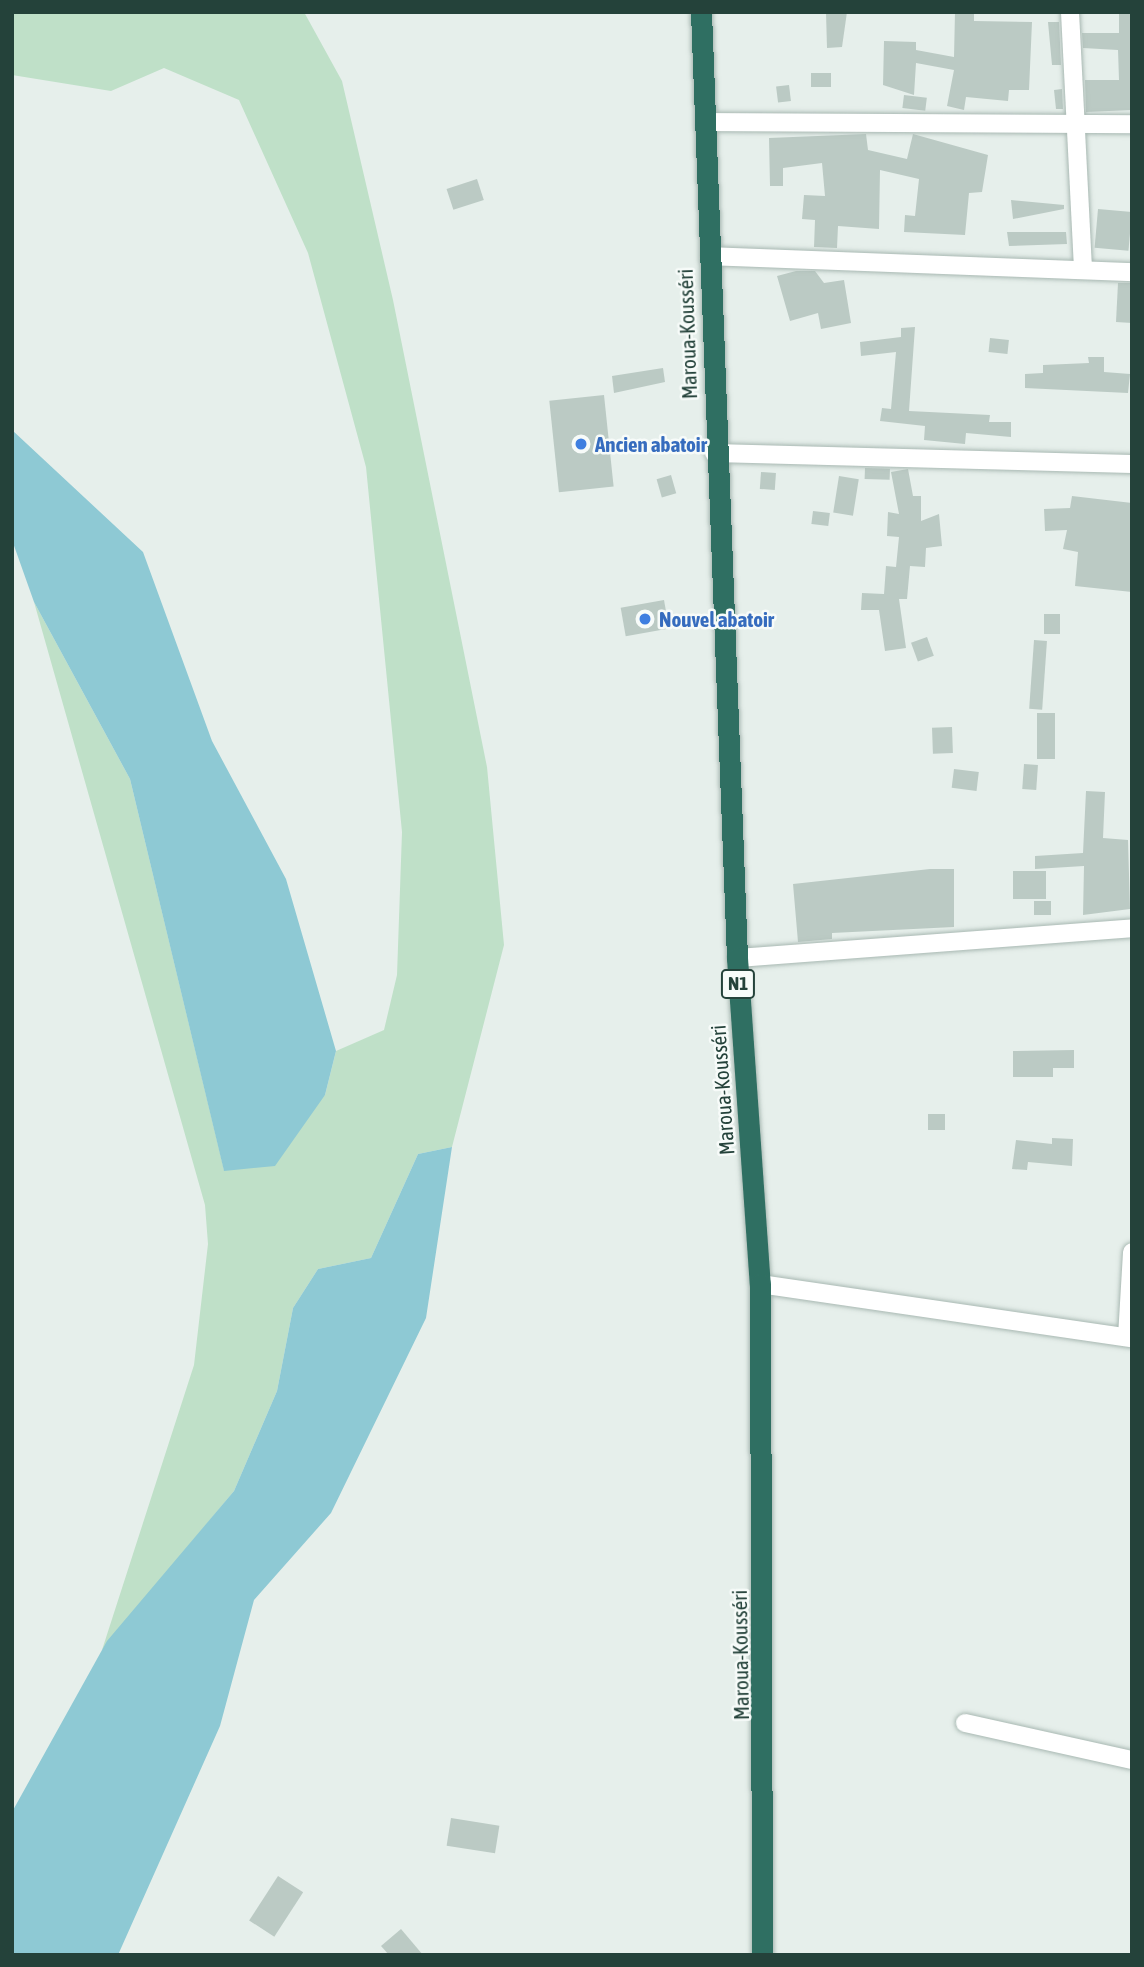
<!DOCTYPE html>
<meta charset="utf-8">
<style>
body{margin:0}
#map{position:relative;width:1144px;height:1967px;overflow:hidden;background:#e6efeb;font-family:"Asap Condensed",sans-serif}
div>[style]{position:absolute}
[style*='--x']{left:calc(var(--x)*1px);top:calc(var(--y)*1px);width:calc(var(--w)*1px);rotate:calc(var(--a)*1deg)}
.green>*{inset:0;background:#bfe0c8}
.water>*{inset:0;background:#8ec9d4}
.building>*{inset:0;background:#bbcac4;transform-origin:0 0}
.roads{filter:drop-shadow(0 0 2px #a8b8b2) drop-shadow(0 0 2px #a8b8b2)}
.street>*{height:18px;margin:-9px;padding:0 9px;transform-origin:9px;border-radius:9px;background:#fff}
.highway>*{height:21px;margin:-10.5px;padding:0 10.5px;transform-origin:10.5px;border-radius:10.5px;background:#2f6f62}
.dots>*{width:19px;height:19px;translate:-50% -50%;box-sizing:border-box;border:4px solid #f7fbf9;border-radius:50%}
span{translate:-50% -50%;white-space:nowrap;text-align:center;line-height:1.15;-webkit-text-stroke:5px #f7fbf9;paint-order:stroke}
.shield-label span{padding:2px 5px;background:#f7fbf9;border:2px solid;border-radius:5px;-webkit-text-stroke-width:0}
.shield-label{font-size:19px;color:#24423a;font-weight:700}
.street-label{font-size:21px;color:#24423a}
.shop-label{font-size:21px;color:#366cbe;font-weight:700}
.left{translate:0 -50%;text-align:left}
.frame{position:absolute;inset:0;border:14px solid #24423a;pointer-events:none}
</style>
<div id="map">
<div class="green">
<i style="clip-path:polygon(12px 12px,304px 12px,342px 81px,393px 300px,487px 767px,504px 945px,452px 1147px,418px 1154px,371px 1258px,318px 1269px,293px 1308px,277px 1391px,234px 1491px,102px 1650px,194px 1365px,208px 1244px,205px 1205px,34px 602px,130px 779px,224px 1170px,325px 1095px,336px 1051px,384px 1030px,397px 975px,402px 832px,366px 467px,308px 253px,239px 100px,164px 68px,111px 91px,12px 75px)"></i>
</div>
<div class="water">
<i style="clip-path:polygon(12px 430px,143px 552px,212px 741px,286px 879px,336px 1051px,325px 1095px,275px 1166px,224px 1171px,130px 779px,34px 602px,12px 540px)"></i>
<i style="clip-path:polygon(452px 1147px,426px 1318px,331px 1513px,254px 1600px,220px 1726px,118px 1955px,12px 1955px,12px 1812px,107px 1641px,234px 1491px,277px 1391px,293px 1308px,318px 1269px,371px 1258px,418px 1154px)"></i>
</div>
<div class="building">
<i style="clip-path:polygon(826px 12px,847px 12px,842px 47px,827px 48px)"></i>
<i style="clip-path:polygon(955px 12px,974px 12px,974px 21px,1032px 22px,1029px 90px,1009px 90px,1008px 101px,966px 97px,964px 110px,947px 106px,954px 70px,916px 63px,914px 95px,883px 85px,884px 41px,916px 42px,916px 50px,954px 57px)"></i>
<i style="clip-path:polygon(1119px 12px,1132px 12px,1132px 110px,1086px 112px,1085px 80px,1119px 80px,1118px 50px,1083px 48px,1082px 33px,1119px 33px)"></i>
<i style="clip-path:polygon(1048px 22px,1059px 22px,1061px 65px,1052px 65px)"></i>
<i style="left:811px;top:73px;width:20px;height:14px"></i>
<i style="left:789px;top:85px;width:16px;height:13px;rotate:83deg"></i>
<i style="clip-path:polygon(1062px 89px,1063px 109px,1056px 109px,1054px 90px)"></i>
<i style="left:904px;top:95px;width:23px;height:13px;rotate:7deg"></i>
<i style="clip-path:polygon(866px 134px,868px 150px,907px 159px,913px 134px,988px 155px,982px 192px,969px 193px,965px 235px,904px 232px,905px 215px,915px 216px,919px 179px,880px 170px,879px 229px,838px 226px,837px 248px,814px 247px,815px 220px,802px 219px,804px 195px,825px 196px,822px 163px,783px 168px,783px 186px,770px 186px,769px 138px)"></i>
<i style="left:477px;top:179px;width:22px;height:32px;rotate:72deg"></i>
<i style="clip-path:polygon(1011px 200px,1064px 205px,1064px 209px,1013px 219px)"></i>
<i style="left:1098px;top:209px;width:34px;height:39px;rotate:5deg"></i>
<i style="clip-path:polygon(1007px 232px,1066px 232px,1067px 244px,1009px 246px)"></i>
<i style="clip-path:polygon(796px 271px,815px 271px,824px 283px,844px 280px,851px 323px,821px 329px,818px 313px,790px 321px,777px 276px)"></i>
<i style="clip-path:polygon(1118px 283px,1132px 283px,1132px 323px,1116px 322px)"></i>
<i style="clip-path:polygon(915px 327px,909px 411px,990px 415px,989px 422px,1011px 422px,1011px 437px,966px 433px,965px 444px,924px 440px,925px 426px,880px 421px,882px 408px,891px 409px,896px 352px,861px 356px,860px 342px,901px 337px,901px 328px)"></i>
<i style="left:990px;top:338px;width:19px;height:14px;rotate:6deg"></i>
<i style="clip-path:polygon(1088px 357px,1104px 357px,1104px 372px,1130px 374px,1128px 393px,1025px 388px,1025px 374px,1043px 373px,1043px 365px,1089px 363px)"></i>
<i style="clip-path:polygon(663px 368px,665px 382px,614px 393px,612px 376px)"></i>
<i style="left:604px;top:395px;width:92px;height:55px;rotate:84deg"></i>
<i style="left:865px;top:468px;width:25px;height:11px;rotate:2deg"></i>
<i style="clip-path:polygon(908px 469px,913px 496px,921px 496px,921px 521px,939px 514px,942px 546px,926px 548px,925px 567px,910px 566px,907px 599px,899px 599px,906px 648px,885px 651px,879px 610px,861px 610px,862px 593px,884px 594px,886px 566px,896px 567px,899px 537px,887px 536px,888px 512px,899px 514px,891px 472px)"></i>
<i style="left:761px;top:472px;width:15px;height:17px;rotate:4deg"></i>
<i style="left:671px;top:475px;width:19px;height:15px;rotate:74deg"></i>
<i style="left:839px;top:476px;width:20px;height:37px;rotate:9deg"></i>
<i style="clip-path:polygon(1072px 496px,1132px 503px,1132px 592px,1075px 586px,1078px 552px,1063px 549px,1067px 530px,1045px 531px,1044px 509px,1070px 508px)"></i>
<i style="left:813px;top:511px;width:17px;height:13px;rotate:7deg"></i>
<i style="left:664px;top:600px;width:29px;height:44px;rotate:80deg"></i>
<i style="left:1060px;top:614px;width:20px;height:16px;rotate:90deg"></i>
<i style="left:927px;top:637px;width:20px;height:17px;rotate:70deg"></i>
<i style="left:1034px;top:640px;width:13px;height:69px;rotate:4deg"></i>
<i style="left:1037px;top:713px;width:18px;height:46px"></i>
<i style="left:952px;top:727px;width:26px;height:20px;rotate:88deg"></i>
<i style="left:1024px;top:764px;width:14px;height:25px;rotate:4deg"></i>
<i style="left:954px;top:769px;width:25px;height:19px;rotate:7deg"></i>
<i style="clip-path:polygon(1086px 791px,1105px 792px,1103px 838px,1128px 840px,1130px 909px,1083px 915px,1084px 866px,1035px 869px,1035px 856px,1083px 853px)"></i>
<i style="clip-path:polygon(930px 869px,954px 869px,954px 927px,832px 933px,832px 939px,798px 942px,793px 884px)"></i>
<i style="left:1013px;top:871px;width:33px;height:28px"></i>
<i style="left:1034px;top:901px;width:17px;height:14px"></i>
<i style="clip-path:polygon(1074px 1050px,1074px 1068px,1053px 1068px,1053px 1077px,1013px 1077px,1013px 1051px)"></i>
<i style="left:928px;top:1114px;width:17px;height:16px"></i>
<i style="clip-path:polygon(1052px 1138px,1073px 1139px,1072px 1166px,1028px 1162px,1027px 1170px,1012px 1169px,1016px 1140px,1052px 1144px)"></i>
<i style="left:451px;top:1818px;width:49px;height:28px;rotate:9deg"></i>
<i style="left:278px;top:1876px;width:30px;height:53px;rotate:33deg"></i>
<i style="clip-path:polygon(401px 1929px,423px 1955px,389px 1955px,381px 1946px)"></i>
</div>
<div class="roads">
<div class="street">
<i style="--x:1070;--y:12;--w:258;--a:87.1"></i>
<i style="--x:706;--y:122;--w:426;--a:0.3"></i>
<i style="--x:709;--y:256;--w:423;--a:2.2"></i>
<i style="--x:714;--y:453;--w:418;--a:1.5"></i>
<i style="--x:737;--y:958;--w:396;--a:-4.3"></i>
<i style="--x:760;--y:1284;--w:376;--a:8.3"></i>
<i style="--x:1127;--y:1337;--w:85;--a:-86.6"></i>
<i style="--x:965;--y:1723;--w:171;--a:12.5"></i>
</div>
<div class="highway">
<i style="--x:701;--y:12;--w:947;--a:87.82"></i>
<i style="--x:737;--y:958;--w:327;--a:86"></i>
<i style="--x:760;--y:1284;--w:671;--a:89.83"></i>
</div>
</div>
<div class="dots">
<i style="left:581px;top:444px;background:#3f7fe0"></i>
<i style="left:645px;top:619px;background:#3f7fe0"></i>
</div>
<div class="shield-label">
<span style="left:738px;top:984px">N1</span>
</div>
<div class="street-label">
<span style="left:687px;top:334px;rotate:-92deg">Maroua-Kousséri</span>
<span style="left:722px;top:1090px;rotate:-94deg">Maroua-Kousséri</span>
<span style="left:740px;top:1655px;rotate:-91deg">Maroua-Kousséri</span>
</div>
<div class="shop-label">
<span class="left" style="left:595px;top:444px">Ancien abatoir</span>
<span class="left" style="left:659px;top:619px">Nouvel abatoir</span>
</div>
<div class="frame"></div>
</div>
